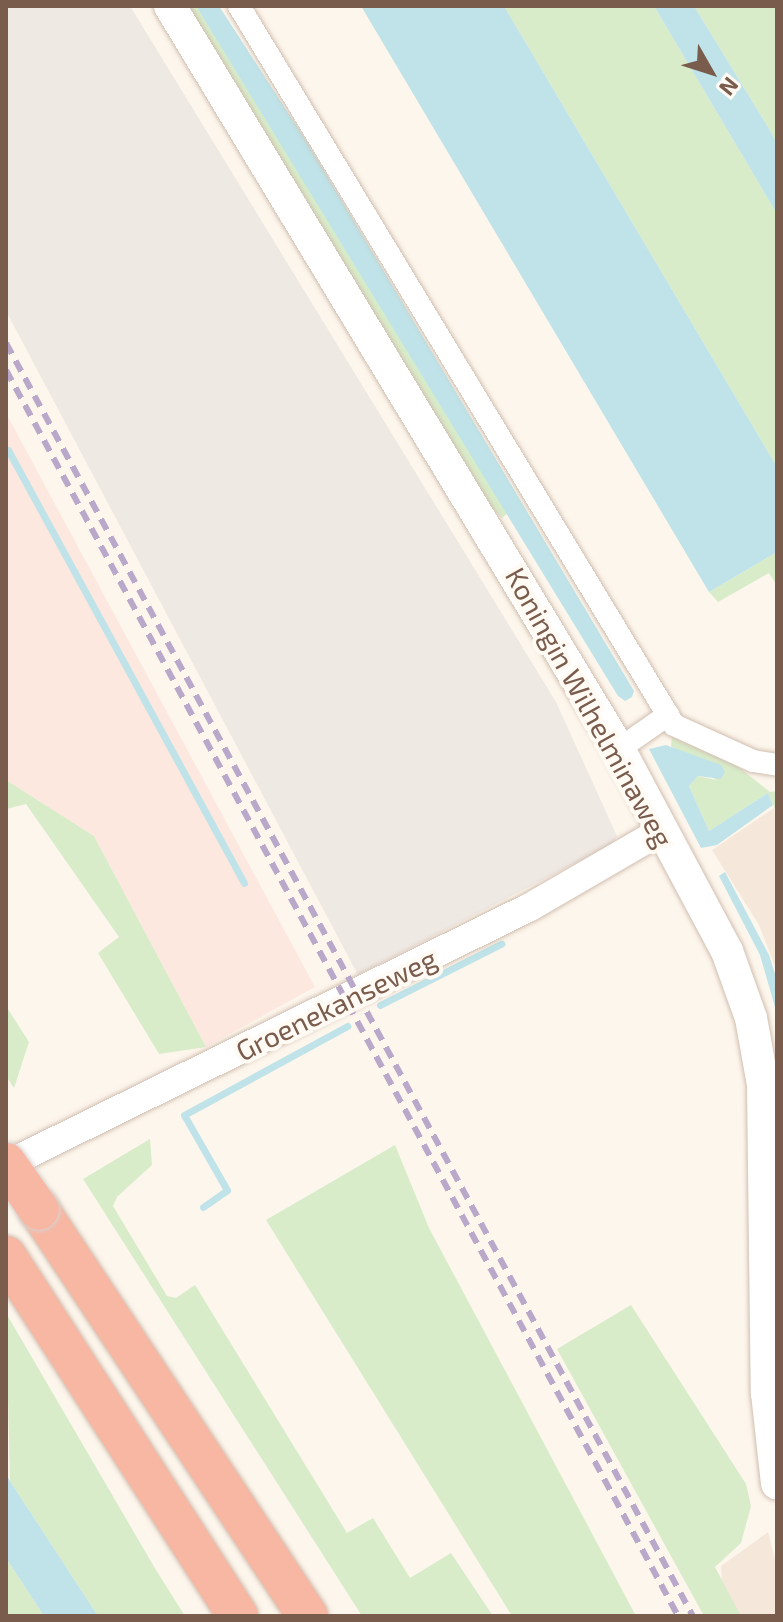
<!DOCTYPE html>
<style>
body{margin:0}
#map{position:relative;width:783px;height:1622px;overflow:hidden;background:#fdf6ec;font-family:"Exo 2",sans-serif}
div>[style]{position:absolute}
[style*='--x']{left:calc(var(--x)*1px);top:calc(var(--y)*1px);width:calc(var(--w)*1px);rotate:calc(var(--a)*1deg)}
.residential>*{inset:0;background:#f5e8da}
.commercial>*{inset:0;background:#fde8e0}
.industrial>*{inset:0;background:#efe9e4}
.green>*{inset:0;background:#d8ecc9}
.water>*{inset:0;background:#bfe3e8}
.stream>*{height:7px;margin:-3.5px;padding:0 3.5px;transform-origin:3.5px;border-radius:3.5px;background:#bfe3e8}
.roads{filter:drop-shadow(0 0 2px #d1beb0) drop-shadow(0 0 2px #d1beb0)}
.minor>*{height:22px;margin:-11px;padding:0 11px;transform-origin:11px;border-radius:11px;background:#fff}
.tertiary>*{height:28px;margin:-14px;padding:0 14px;transform-origin:14px;border-radius:14px;background:#fff}
.secondary>*{height:32px;margin:-16px;padding:0 16px;transform-origin:16px;border-radius:16px;background:#fff}
.motorway>*{height:40px;margin:-20px;padding:0 20px;transform-origin:20px;border-radius:20px;background:#f7b7a3}
.rail>*{height:6px;margin-top:-3px;transform-origin:0;background:repeating-linear-gradient(90deg,#b9a8c9 0 12px,transparent 0 20px)}
.bridges{filter:drop-shadow(0 0 2px #dad1cd) drop-shadow(0 0 2px #dad1cd)}
.motorway-bridge>*{height:40px;margin:-20px;padding:0 20px;transform-origin:20px;border-radius:20px;background:#f7b7a3}
span{translate:-50% -50%;white-space:nowrap;text-align:center;line-height:1.15;-webkit-text-stroke:8px #fffaf3;paint-order:stroke}
.street-label{font-size:28px;color:#7a5c4d}
.frame{position:absolute;inset:0;border:8px solid #7a5c4d;pointer-events:none}
.north{position:absolute;left:671px;top:32px;width:80px;height:80px;-webkit-text-stroke:6px #fffaf3;paint-order:stroke;rotate:129deg;font-size:22px;font-weight:700;line-height:32px;text-align:center;color:#7a5c4d}
.north::after{content:'';display:block;margin:auto;width:28px;height:36px;background:#7a5c4d;clip-path:polygon(50% 0,100% 100%,50% 72%,0 100%)}
</style>
<div id="map">
<div class="residential">
<i style="clip-path:polygon(774px 808px,777px 814px,777px 971px,759px 925px,712px 850px)"></i>
<i style="clip-path:polygon(768px 1532px,777px 1567px,777px 1616px,737px 1616px,722px 1585px,721px 1566px)"></i>
</div>
<div class="commercial">
<i style="clip-path:polygon(6px 413px,315px 987px,206px 1047px,94px 836px,6px 780px)"></i>
</div>
<div class="industrial">
<i style="clip-path:polygon(6px 6px,130px 6px,556px 702px,617px 836px,612px 844px,358px 975px,6px 311px)"></i>
</div>
<div class="green">
<i style="clip-path:polygon(182px 6px,196px 6px,509px 512px,502px 518px,485px 501px)"></i>
<i style="clip-path:polygon(504px 6px,654px 6px,777px 214px,777px 467px)"></i>
<i style="clip-path:polygon(694px 6px,777px 6px,777px 143px,768px 127px)"></i>
<i style="clip-path:polygon(777px 552px,777px 586px,769px 573px,718px 602px,709px 592px)"></i>
<i style="clip-path:polygon(672px 737px,737px 766px,770px 792px,777px 791px,777px 814px,768px 793px,709px 831px,689px 786px,698px 776px,716px 780px,671px 746px)"></i>
<i style="clip-path:polygon(6px 780px,94px 836px,206px 1047px,159px 1054px,98px 953px,119px 937px,26px 804px,6px 809px)"></i>
<i style="clip-path:polygon(6px 1006px,29px 1042px,14px 1088px,6px 1076px)"></i>
<i style="clip-path:polygon(150px 1139px,152px 1165px,117px 1197px,113px 1206px,167px 1296px,176px 1298px,195px 1285px,347px 1533px,373px 1518px,410px 1578px,451px 1553px,493px 1616px,362px 1616px,83px 1179px)"></i>
<i style="clip-path:polygon(395px 1145px,429px 1228px,636px 1616px,512px 1616px,266px 1220px)"></i>
<i style="clip-path:polygon(631px 1305px,746px 1484px,751px 1506px,741px 1543px,715px 1567px,741px 1616px,704px 1616px,557px 1349px)"></i>
<i style="clip-path:polygon(6px 1313px,156px 1570px,185px 1616px,98px 1616px,10px 1481px)"></i>
<i style="clip-path:polygon(6px 1558px,44px 1616px,6px 1616px)"></i>
</div>
<div class="water">
<i style="clip-path:polygon(196px 6px,219px 6px,307px 142px,634px 691px,632px 697px,625px 701px,618px 696px)"></i>
<i style="clip-path:polygon(361px 6px,504px 6px,777px 467px,777px 552px,709px 592px)"></i>
<i style="clip-path:polygon(654px 6px,694px 6px,768px 127px,777px 143px,777px 214px)"></i>
<i style="clip-path:polygon(666px 745px,721px 765px,725px 772px,721px 779px,698px 776px,689px 786px,709px 831px,768px 793px,773px 805px,717px 845px,701px 848px,649px 749px)"></i>
<i style="clip-path:polygon(725px 872px,769px 955px,777px 980px,777px 1014px,760px 955px,719px 876px)"></i>
<i style="clip-path:polygon(6px 1474px,10px 1481px,98px 1616px,44px 1616px,6px 1558px)"></i>
</div>
<div class="stream">
<i style="--x:8;--y:450;--w:493;--a:61.4"></i>
<i style="--x:380;--y:1005;--w:136;--a:-26.8"></i>
<i style="--x:203;--y:1207;--w:29;--a:-35"></i>
<i style="--x:227;--y:1190;--w:86;--a:-119.8"></i>
<i style="--x:184;--y:1115;--w:186;--a:-28.6"></i>
</div>
<div class="roads">
<div class="minor">
<i style="--x:239;--y:6;--w:840;--a:58.83"></i>
<i style="--x:674;--y:725;--w:87;--a:24.5"></i>
<i style="--x:753;--y:761;--w:24;--a:9"></i>
<i style="--x:619;--y:749;--w:60;--a:-34.8"></i>
</div>
<div class="tertiary">
<i style="--x:6;--y:1165;--w:584;--a:-26.21"></i>
<i style="--x:530;--y:907;--w:151;--a:-30.1"></i>
</div>
<div class="secondary">
<i style="--x:170;--y:6;--w:868;--a:58.86"></i>
<i style="--x:619;--y:749;--w:229;--a:61.9"></i>
<i style="--x:727;--y:951;--w:71;--a:70.3"></i>
<i style="--x:751;--y:1018;--w:68;--a:79.8"></i>
<i style="--x:763;--y:1085;--w:308;--a:89.3"></i>
<i style="--x:767;--y:1393;--w:91;--a:83.7"></i>
</div>
<div class="motorway">
<i style="--x:39;--y:1210;--w:487;--a:56.5"></i>
<i style="--x:6;--y:1256;--w:428;--a:57.2"></i>
</div>
</div>
<div class="rail">
<i style="--x:6;--y:343;--w:1447;--a:61.65"></i>
<i style="--x:6;--y:370;--w:1416;--a:61.66"></i>
</div>
<div class="bridges">
<div class="motorway-bridge">
<i style="--x:6;--y:1163;--w:57;--a:54.9"></i>
</div>
</div>
<div class="street-label">
<span style="left:590px;top:707px;rotate:61deg">Koningin Wilhelminaweg</span>
<span style="left:336px;top:1004px;rotate:-26deg">Groenekanseweg</span>
</div>
<div class="frame"></div>
<div class="north">N</div>
</div>
